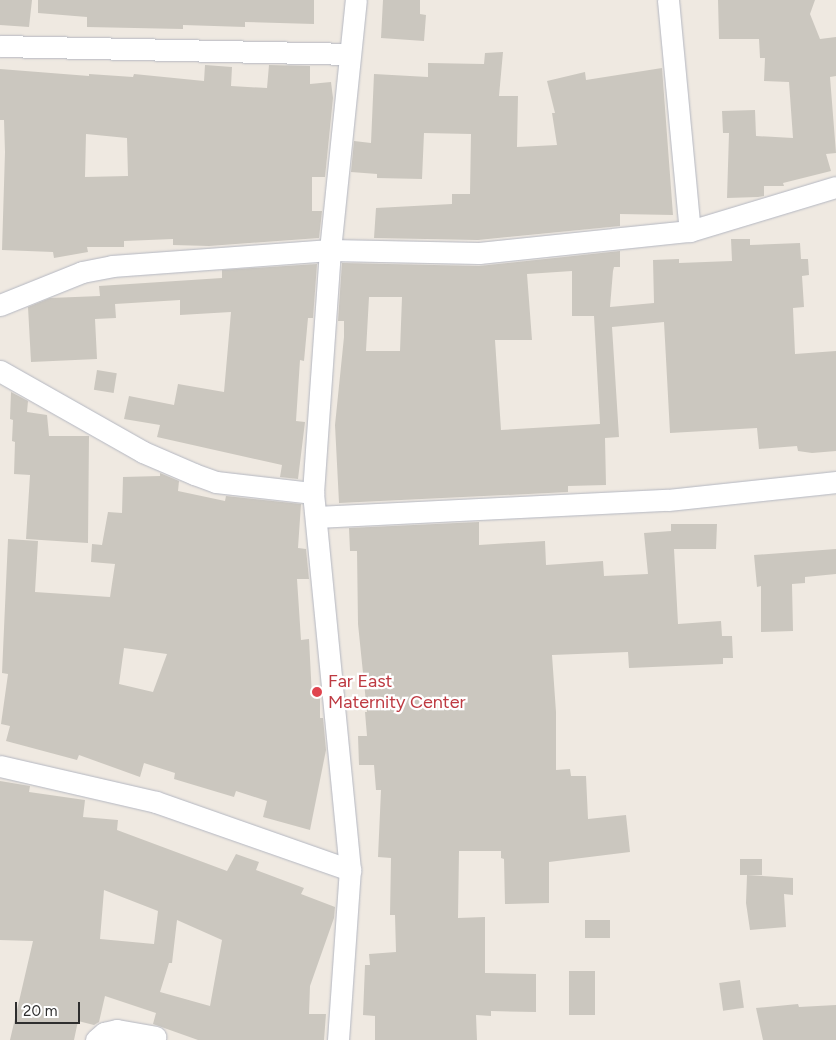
<!DOCTYPE html>
<style>
body{margin:0}
#map{position:relative;width:836px;height:1040px;overflow:hidden;background:#efe9e1;font-family:Figtree,sans-serif}
div>[style]{position:absolute}
[style*='--x']{left:calc(var(--x)*1px);top:calc(var(--y)*1px);width:calc(var(--w)*1px);rotate:calc(var(--a)*1deg)}
.building>*{inset:0;background:#cbc7bf;transform-origin:0 0}
.roads{filter:drop-shadow(0 0 1px #b4b7c1) drop-shadow(0 0 1px #b4b7c1)}
.minor>*{height:21px;margin:-10.5px;padding:0 10.5px;transform-origin:10.5px;border-radius:10.5px;background:#fff}
.dots>*{width:14px;height:14px;translate:-50% -50%;box-sizing:border-box;border:2px solid #fff;border-radius:50%}
span{translate:-50% -50%;white-space:nowrap;text-align:center;line-height:1.15;-webkit-text-stroke:4.5px #fff;paint-order:stroke}
.health-label{font-size:18px;color:#be3a42}
.left{translate:0 -50%;text-align:left}
.scale{position:absolute;left:15px;top:1002px;width:65px;height:22px;box-sizing:border-box;border:2px solid #2e2e2e;border-top:0;padding-left:6px;font-size:15px;line-height:18px;white-space:nowrap;color:#2e2e2e;-webkit-text-stroke:4px #fff;paint-order:stroke}
</style>
<div id="map">
<div class="building">
<i style="clip-path:polygon(0 0,32px 0,29px 27px,0 25px)"></i>
<i style="clip-path:polygon(38px 0,314px 0,314px 24px,245px 22px,245px 27px,183px 25px,183px 29px,87px 27px,87px 17px,38px 13px)"></i>
<i style="clip-path:polygon(383px 0,420px 0,420px 14px,426px 15px,424px 41px,381px 38px)"></i>
<i style="clip-path:polygon(718px 0,815px 0,810px 14px,820px 39px,836px 37px,836px 76px,830px 77px,836px 153px,826px 154px,831px 171px,783px 183px,784px 186px,764px 186px,764px 196px,758px 197px,727px 198px,729px 133px,723px 133px,722px 111px,755px 110px,756px 136px,793px 138px,789px 82px,764px 81px,765px 58px,760px 58px,759px 39px,719px 39px)"></i>
<i style="clip-path:polygon(503px 52px,499px 96px,518px 96px,517px 147px,557px 145px,552px 113px,555px 113px,547px 81px,585px 72px,586px 80px,662px 68px,673px 215px,620px 214px,620px 226px,478px 240px,374px 238px,376px 208px,452px 204px,452px 194px,470px 194px,471px 134px,424px 133px,422px 179px,377px 178px,377px 174px,351px 172px,354px 141px,371px 143px,374px 74px,428px 77px,428px 63px,484px 64px,485px 53px)"></i>
<i style="clip-path:polygon(evenodd,205px 65px,232px 67px,231px 86px,267px 88px,269px 65px,310px 66px,310px 84px,331px 82px,333px 98px,325px 177px,312px 177px,312px 211px,322px 211px,319px 238px,209px 246px,173px 245px,173px 239px,124px 241px,124px 247px,87px 247px,88px 252px,54px 258px,53px 252px,2px 250px,5px 152px,4px 120px,0 120px,0 69px,89px 76px,89px 74px,133px 77px,134px 74px,204px 81px,205px 65px,86px 134px,127px 138px,128px 176px,85px 177px,86px 134px)"></i>
<i style="clip-path:polygon(evenodd,731px 239px,750px 239px,750px 245px,800px 243px,801px 259px,808px 259px,809px 275px,802px 276px,804px 307px,793px 308px,795px 354px,836px 351px,836px 451px,812px 453px,798px 451px,797px 446px,759px 449px,757px 428px,670px 433px,664px 322px,612px 327px,619px 437px,605px 438px,606px 485px,568px 486px,568px 492px,339px 503px,335px 425px,344px 337px,344px 321px,338px 321px,342px 263px,479px 266px,620px 251px,620px 267px,614px 267px,613px 271px,610px 307px,654px 303px,653px 260px,679px 259px,679px 263px,732px 261px,731px 239px,572px 271px,572px 316px,594px 316px,600px 424px,501px 430px,495px 340px,532px 340px,527px 274px,572px 271px,731px 239px,369px 297px,402px 297px,400px 351px,366px 351px,369px 297px)"></i>
<i style="clip-path:polygon(317px 264px,313px 318px,308px 318px,304px 361px,300px 360px,296px 421px,305px 422px,298px 479px,280px 477px,282px 465px,157px 437px,160px 425px,124px 419px,129px 396px,174px 405px,178px 384px,224px 392px,231px 312px,180px 315px,180px 300px,115px 304px,116px 318px,95px 319px,97px 359px,31px 362px,28px 307px,50px 298px,100px 296px,99px 286px,222px 278px,222px 270px)"></i>
<i style="left:97px;top:370px;width:20px;height:20px;rotate:9deg"></i>
<i style="clip-path:polygon(11px 392px,28px 401px,27px 412px,47px 415px,49px 436px,89px 436px,88px 543px,26px 539px,30px 475px,14px 474px,15px 442px,12px 441px,13px 420px,10px 419px)"></i>
<i style="clip-path:polygon(evenodd,160px 473px,179px 481px,178px 491px,225px 501px,226px 496px,301px 504px,298px 548px,306px 549px,309px 579px,297px 579px,301px 640px,309px 639px,312px 697px,320px 697px,320px 718px,323px 718px,326px 750px,310px 830px,263px 817px,267px 801px,236px 791px,234px 797px,174px 779px,175px 773px,144px 763px,140px 777px,79px 755px,77px 760px,6px 741px,10px 726px,1px 724px,8px 674px,2px 673px,8px 539px,38px 541px,35px 592px,110px 597px,115px 564px,91px 562px,92px 544px,102px 545px,108px 512px,122px 513px,123px 477px,160px 476px,160px 473px,124px 648px,167px 654px,153px 692px,119px 684px,124px 648px)"></i>
<i style="clip-path:polygon(479px 522px,479px 545px,545px 541px,546px 565px,603px 561px,604px 576px,648px 574px,644px 533px,671px 531px,671px 524px,717px 524px,716px 549px,674px 549px,678px 624px,721px 621px,722px 636px,732px 636px,733px 658px,723px 658px,723px 664px,629px 668px,628px 652px,552px 655px,556px 712px,556px 770px,570px 769px,571px 776px,586px 776px,588px 819px,626px 815px,630px 852px,549px 862px,549px 903px,505px 904px,504px 859px,501px 858px,501px 851px,459px 851px,458px 918px,485px 917px,485px 973px,536px 974px,536px 1012px,491px 1011px,491px 1016px,476px 1015px,477px 1040px,375px 1040px,375px 1016px,363px 1015px,365px 965px,370px 965px,369px 954px,396px 952px,395px 915px,390px 915px,391px 858px,378px 857px,381px 790px,376px 790px,374px 765px,359px 765px,358px 736px,367px 736px,365px 712px,367px 712px,358px 624px,357px 551px,350px 551px,349px 528px)"></i>
<i style="clip-path:polygon(836px 549px,836px 574px,805px 577px,805px 583px,792px 584px,793px 631px,761px 632px,761px 586px,757px 587px,754px 555px)"></i>
<i style="clip-path:polygon(evenodd,0 781px,30px 786px,29px 792px,85px 800px,83px 817px,118px 820px,117px 830px,227px 871px,236px 854px,259px 862px,256px 870px,304px 888px,301px 894px,335px 907px,334px 918px,310px 986px,309px 1014px,326px 1014px,324px 1040px,198px 1040px,153px 1024px,156px 1013px,105px 996px,99px 1022px,94px 1025px,78px 1021px,74px 1040px,10px 1040px,33px 941px,0 940px,0 781px,104px 890px,158px 911px,154px 944px,100px 939px,104px 890px,0 781px,177px 920px,222px 940px,210px 1006px,160px 992px,169px 963px,172px 963px,177px 920px)"></i>
<i style="left:740px;top:859px;width:22px;height:16px"></i>
<i style="clip-path:polygon(747px 875px,793px 878px,793px 895px,784px 894px,786px 927px,750px 930px,746px 903px)"></i>
<i style="left:585px;top:920px;width:25px;height:18px"></i>
<i style="left:569px;top:971px;width:26px;height:44px"></i>
<i style="left:740px;top:980px;width:28px;height:21px;rotate:82deg"></i>
<i style="clip-path:polygon(798px 1004px,799px 1007px,836px 1005px,836px 1040px,763px 1040px,756px 1008px)"></i>
</div>
<div class="roads">
<div class="minor">
<i style="--x:668;--y:0;--w:232;--a:84.6"></i>
<i style="--x:0;--y:46;--w:349;--a:1.3"></i>
<i style="--x:0;--y:305;--w:88;--a:-21.9"></i>
<i style="--x:82;--y:272;--w:31;--a:-11"></i>
<i style="--x:112;--y:266;--w:219;--a:-4.2"></i>
<i style="--x:330;--y:250;--w:149;--a:1.2"></i>
<i style="--x:479;--y:253;--w:212;--a:-6"></i>
<i style="--x:690;--y:231;--w:152;--a:-16.8"></i>
<i style="--x:0;--y:371;--w:164;--a:29.5"></i>
<i style="--x:143;--y:452;--w:56;--a:23.3"></i>
<i style="--x:194;--y:474;--w:23;--a:20"></i>
<i style="--x:216;--y:482;--w:98;--a:6.5"></i>
<i style="--x:316;--y:517;--w:352;--a:-2.8"></i>
<i style="--x:668;--y:500;--w:169;--a:-6.1"></i>
<i style="--x:0;--y:766;--w:160;--a:13"></i>
<i style="--x:156;--y:802;--w:206;--a:19.3"></i>
<i style="--x:96;--y:1040;--w:11;--a:-41"></i>
<i style="--x:104;--y:1033;--w:13;--a:-13"></i>
<i style="--x:117;--y:1030;--w:39;--a:10"></i>
<i style="--x:338;--y:1040;--w:170;--a:-86"></i>
<i style="--x:350;--y:870;--w:379;--a:-95.6"></i>
<i style="--x:313;--y:493;--w:244;--a:-86"></i>
<i style="--x:330;--y:250;--w:251;--a:-84.1"></i>
</div>
</div>
<div class="dots">
<i style="left:317px;top:692px;background:#e0444e"></i>
</div>
<div class="health-label">
<span class="left" style="left:328px;top:692px">Far East<br>Maternity Center</span>
</div>
<div class="scale">20 m</div>
</div>
